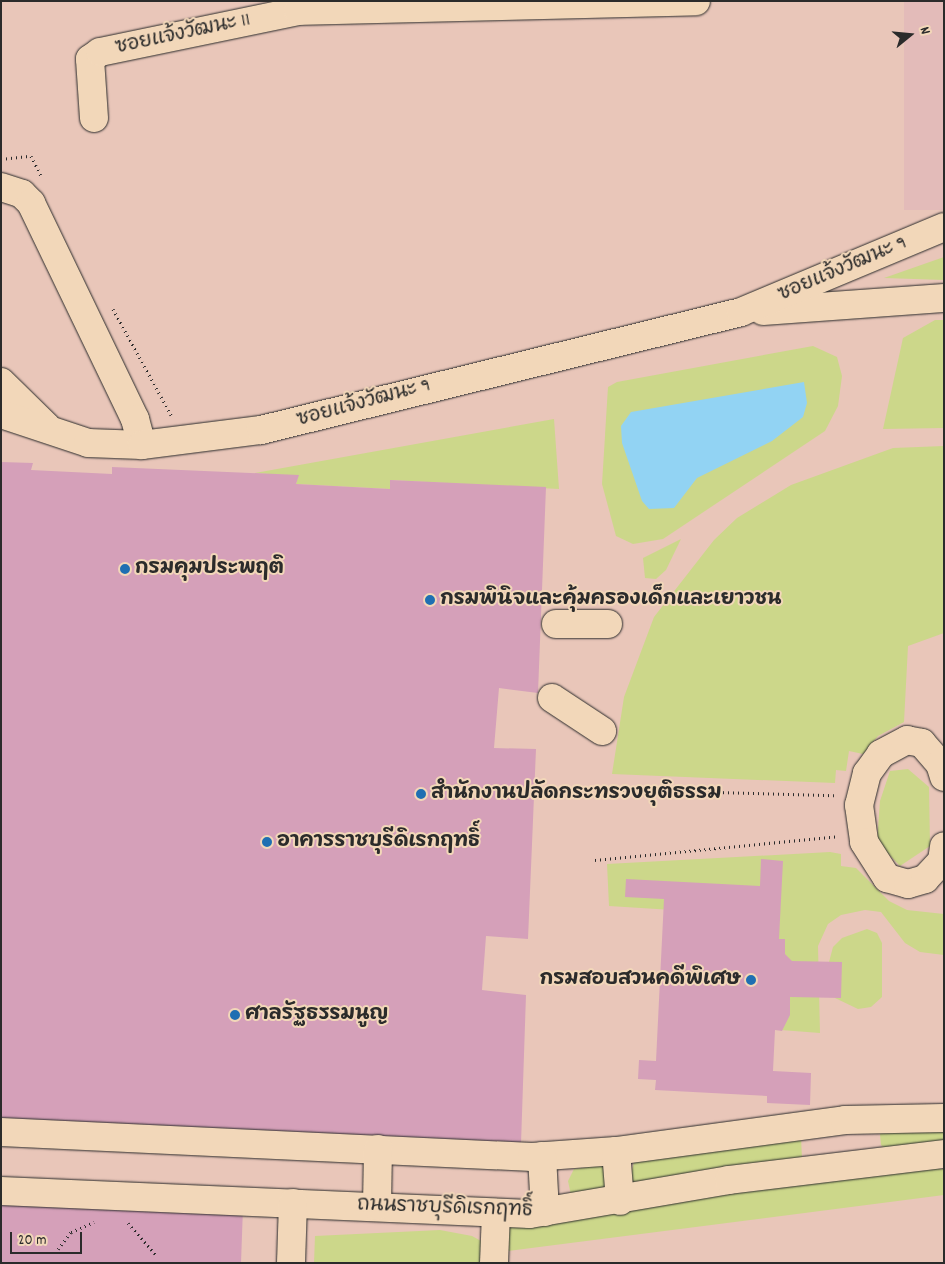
<!DOCTYPE html>
<meta charset="utf-8">
<style>
body{margin:0}
#map{position:relative;width:945px;height:1264px;overflow:hidden;background:#e9c6b9;font-family:Dekko,"Playpen Sans Thai",sans-serif}
div>[style]{position:absolute}
[style*='--x']{left:calc(var(--x)*1px);top:calc(var(--y)*1px);width:calc(var(--w)*1px);rotate:calc(var(--a)*1deg)}
.built>*{inset:0;background:#e3bbb9;transform-origin:0 0}
.green>*{inset:0;background:#ccd78a}
.water>*{inset:0;background:#92d3f3}
.building>*{inset:0;background:#d5a0b9}
.path>*{height:3px;margin-top:-1.5px;transform-origin:0;background:repeating-linear-gradient(90deg,#2b2b2b 0 1px,transparent 0 5px)}
.roads{filter:drop-shadow(0 0 1px #2b2b2b) drop-shadow(0 0 1px #2b2b2b)}
.minor>*{height:28px;margin:-14px;padding:0 14px;transform-origin:14px;border-radius:14px;background:#f2d7b9}
.dots>*{width:14px;height:14px;translate:-50% -50%;box-sizing:border-box;border:2px solid #f2d7b9;border-radius:50%}
span{translate:-50% -50%;white-space:nowrap;text-align:center;line-height:1.15;-webkit-text-stroke:4px #f2d7b9;paint-order:stroke}
.street-label{font-size:20px;color:#2b2b2b}
.poi-label{font-size:20px;color:#2b2b2b;font-weight:700}
.left{translate:0 -50%;text-align:left}
.right{translate:-100% -50%;text-align:right}
.frame{position:absolute;inset:0;border:2px solid #2b2b2b;pointer-events:none}
.north{position:absolute;left:885px;top:10px;width:50px;height:50px;-webkit-text-stroke:4px #f2d7b9;paint-order:stroke;rotate:73deg;font-size:14px;font-weight:700;line-height:20px;text-align:center;color:#2b2b2b}
.north::after{content:'';display:block;margin:auto;width:18px;height:22px;background:#2b2b2b;clip-path:polygon(50% 0,100% 100%,50% 72%,0 100%)}
.scale{position:absolute;left:10px;top:1232px;width:72px;height:22px;box-sizing:border-box;border:2px solid #2b2b2b;border-top:0;padding-left:6px;font-size:15px;line-height:18px;white-space:nowrap;color:#2b2b2b;-webkit-text-stroke:4px #f2d7b9;paint-order:stroke}
</style>
<div id="map">
<div class="built">
<i style="left:904px;top:1px;width:40px;height:209px"></i>
</div>
<div class="green">
<i style="clip-path:polygon(944px 257px,944px 280px,884px 278px)"></i>
<i style="clip-path:polygon(935px 320px,944px 320px,944px 428px,883px 429px,903px 338px)"></i>
<i style="clip-path:polygon(813px 346px,837px 357px,842px 376px,838px 406px,825px 431px,663px 539px,633px 544px,616px 536px,602px 484px,608px 387px,617px 382px)"></i>
<i style="clip-path:polygon(554px 419px,559px 489px,391px 480px,390px 489px,296px 484px,298px 476px,255px 473px)"></i>
<i style="clip-path:polygon(944px 446px,944px 633px,908px 646px,904px 722px,878px 736px,863px 754px,849px 751px,846px 771px,836px 770px,835px 783px,612px 774px,624px 697px,654px 617px,714px 540px,737px 518px,791px 485px,893px 448px)"></i>
<i style="clip-path:polygon(681px 539px,666px 570px,656px 579px,645px 578px,643px 558px)"></i>
<i style="clip-path:polygon(908px 769px,929px 787px,930px 846px,900px 866px,877px 842px,880px 801px,890px 771px)"></i>
<i style="clip-path:polygon(830px 852px,841px 854px,841px 866px,856px 868px,889px 901px,907px 910px,944px 914px,944px 955px,920px 952px,905px 943px,881px 912px,865px 910px,841px 915px,828px 924px,818px 946px,820px 1033px,768px 1029px,767px 916px,609px 906px,607px 864px)"></i>
<i style="clip-path:polygon(867px 929px,877px 933px,882px 943px,882px 997px,871px 1007px,858px 1009px,835px 998px,829px 962px,833px 947px,842px 938px)"></i>
<i style="clip-path:polygon(944px 1125px,944px 1147px,889px 1152px,881px 1145px,880px 1134px,887px 1127px)"></i>
<i style="clip-path:polygon(801px 1137px,802px 1159px,636px 1190px,629px 1183px,634px 1162px)"></i>
<i style="clip-path:polygon(609px 1164px,612px 1186px,571px 1195px,568px 1181px,574px 1169px)"></i>
<i style="clip-path:polygon(900px 1168px,944px 1169px,944px 1195px,501px 1252px,508px 1223px)"></i>
<i style="clip-path:polygon(440px 1230px,472px 1236px,483px 1242px,482px 1263px,314px 1263px,315px 1236px)"></i>
</div>
<div class="water">
<i style="clip-path:polygon(804px 382px,807px 403px,803px 417px,772px 441px,697px 478px,674px 508px,649px 509px,642px 501px,622px 443px,621px 426px,631px 412px)"></i>
</div>
<div class="building">
<i style="clip-path:polygon(1px 462px,33px 463px,31px 470px,112px 474px,112px 467px,299px 475px,296px 484px,390px 489px,390px 480px,546px 487px,538px 693px,499px 688px,494px 748px,536px 749px,528px 939px,486px 936px,482px 990px,526px 995px,521px 1144px,1px 1120px)"></i>
<i style="clip-path:polygon(761px 859px,783px 861px,779px 939px,785px 939px,785px 954px,792px 961px,842px 962px,841px 998px,790px 997px,790px 1015px,782px 1031px,775px 1030px,773px 1071px,811px 1073px,810px 1105px,767px 1103px,767px 1096px,655px 1090px,656px 1080px,638px 1079px,639px 1060px,656px 1061px,664px 899px,625px 897px,626px 879px,760px 886px)"></i>
<i style="clip-path:polygon(1px 1196px,243px 1207px,241px 1263px,1px 1263px)"></i>
</div>
<div class="path">
<i style="--x:1;--y:159;--w:30;--a:-6"></i>
<i style="--x:31;--y:156;--w:22;--a:63"></i>
<i style="--x:113;--y:309;--w:121;--a:61.3"></i>
<i style="--x:598;--y:789;--w:236;--a:1.5"></i>
<i style="--x:595;--y:860;--w:244;--a:-5.6"></i>
<i style="--x:128;--y:1223;--w:44;--a:48.7"></i>
<i style="--x:58;--y:1249;--w:21;--a:-53"></i>
<i style="--x:71;--y:1232;--w:25;--a:-23"></i>
</div>
<div class="roads">
<div class="minor">
<i style="--x:94;--y:118;--w:59;--a:-93.9"></i>
<i style="--x:90;--y:59;--w:12;--a:-35"></i>
<i style="--x:100;--y:52;--w:202;--a:-11.7"></i>
<i style="--x:298;--y:11;--w:398;--a:-1.4"></i>
<i style="--x:1;--y:187;--w:22;--a:18"></i>
<i style="--x:22;--y:194;--w:13;--a:45"></i>
<i style="--x:31;--y:203;--w:240;--a:64.3"></i>
<i style="--x:135;--y:419;--w:27;--a:75"></i>
<i style="--x:763;--y:311;--w:181;--a:-4.1"></i>
<i style="--x:1;--y:382;--w:64;--a:44.4"></i>
<i style="--x:1;--y:414;--w:92;--a:18.4"></i>
<i style="--x:88;--y:443;--w:54;--a:2.1"></i>
<i style="--x:142;--y:445;--w:120;--a:-7.2"></i>
<i style="--x:261;--y:430;--w:494;--a:-13.8"></i>
<i style="--x:741;--y:312;--w:220;--a:-22.7"></i>
<i style="--x:556;--y:624;--w:52;--a:0"></i>
<i style="--x:552;--y:698;--w:60;--a:33.4"></i>
<i style="--x:944;--y:777;--w:14;--a:-107"></i>
<i style="--x:940;--y:764;--w:28;--a:-131"></i>
<i style="--x:922;--y:743;--w:15;--a:-169"></i>
<i style="--x:907;--y:740;--w:30;--a:152"></i>
<i style="--x:881;--y:754;--w:24;--a:126"></i>
<i style="--x:867;--y:773;--w:33;--a:104"></i>
<i style="--x:859;--y:805;--w:37;--a:82"></i>
<i style="--x:864;--y:842;--w:43;--a:57.4"></i>
<i style="--x:887;--y:878;--w:22;--a:16"></i>
<i style="--x:908;--y:884;--w:18;--a:-16"></i>
<i style="--x:925;--y:879;--w:25;--a:-47"></i>
<i style="--x:942;--y:861;--w:15;--a:-82"></i>
<i style="--x:1;--y:1132;--w:532;--a:2.7"></i>
<i style="--x:532;--y:1157;--w:84;--a:-4.1"></i>
<i style="--x:616;--y:1151;--w:231;--a:-7.7"></i>
<i style="--x:845;--y:1120;--w:99;--a:-1.2"></i>
<i style="--x:616;--y:1151;--w:50;--a:85.4"></i>
<i style="--x:542;--y:1156;--w:56;--a:86.9"></i>
<i style="--x:1;--y:1191;--w:529;--a:2.49"></i>
<i style="--x:530;--y:1214;--w:202;--a:-9.7"></i>
<i style="--x:729;--y:1180;--w:217;--a:-6.9"></i>
<i style="--x:377;--y:1206;--w:57;--a:-89"></i>
<i style="--x:291;--y:1263;--w:60;--a:-88.1"></i>
<i style="--x:494;--y:1263;--w:50;--a:-87.7"></i>
</div>
</div>
<div class="dots">
<i style="left:125px;top:569px;background:#1f6fb2"></i>
<i style="left:430px;top:600px;background:#1f6fb2"></i>
<i style="left:421px;top:794px;background:#1f6fb2"></i>
<i style="left:267px;top:842px;background:#1f6fb2"></i>
<i style="left:751px;top:980px;background:#1f6fb2"></i>
<i style="left:235px;top:1015px;background:#1f6fb2"></i>
</div>
<div class="street-label">
<span style="left:183px;top:35px;rotate:-12deg">ซอยแจ้งวัฒนะ 11</span>
<span style="left:843px;top:270px;rotate:-23deg">ซอยแจ้งวัฒนะ 9</span>
<span style="left:364px;top:404px;rotate:-15deg">ซอยแจ้งวัฒนะ 9</span>
<span style="left:445px;top:1209px;rotate:2deg">ถนนราชบุรีดิเรกฤทธิ์</span>
</div>
<div class="poi-label">
<span class="left" style="left:135px;top:569px">กรมคุมประพฤติ</span>
<span class="left" style="left:440px;top:600px">กรมพินิจและคุ้มครองเด็กและเยาวชน</span>
<span class="left" style="left:431px;top:794px">สำนักงานปลัดกระทรวงยุติธรรม</span>
<span class="left" style="left:277px;top:842px">อาคารราชบุรีดิเรกฤทธิ์</span>
<span class="right" style="left:741px;top:980px">กรมสอบสวนคดีพิเศษ</span>
<span class="left" style="left:245px;top:1015px">ศาลรัฐธรรมนูญ</span>
</div>
<div class="frame"></div>
<div class="north">N</div>
<div class="scale">20 m</div>
</div>
